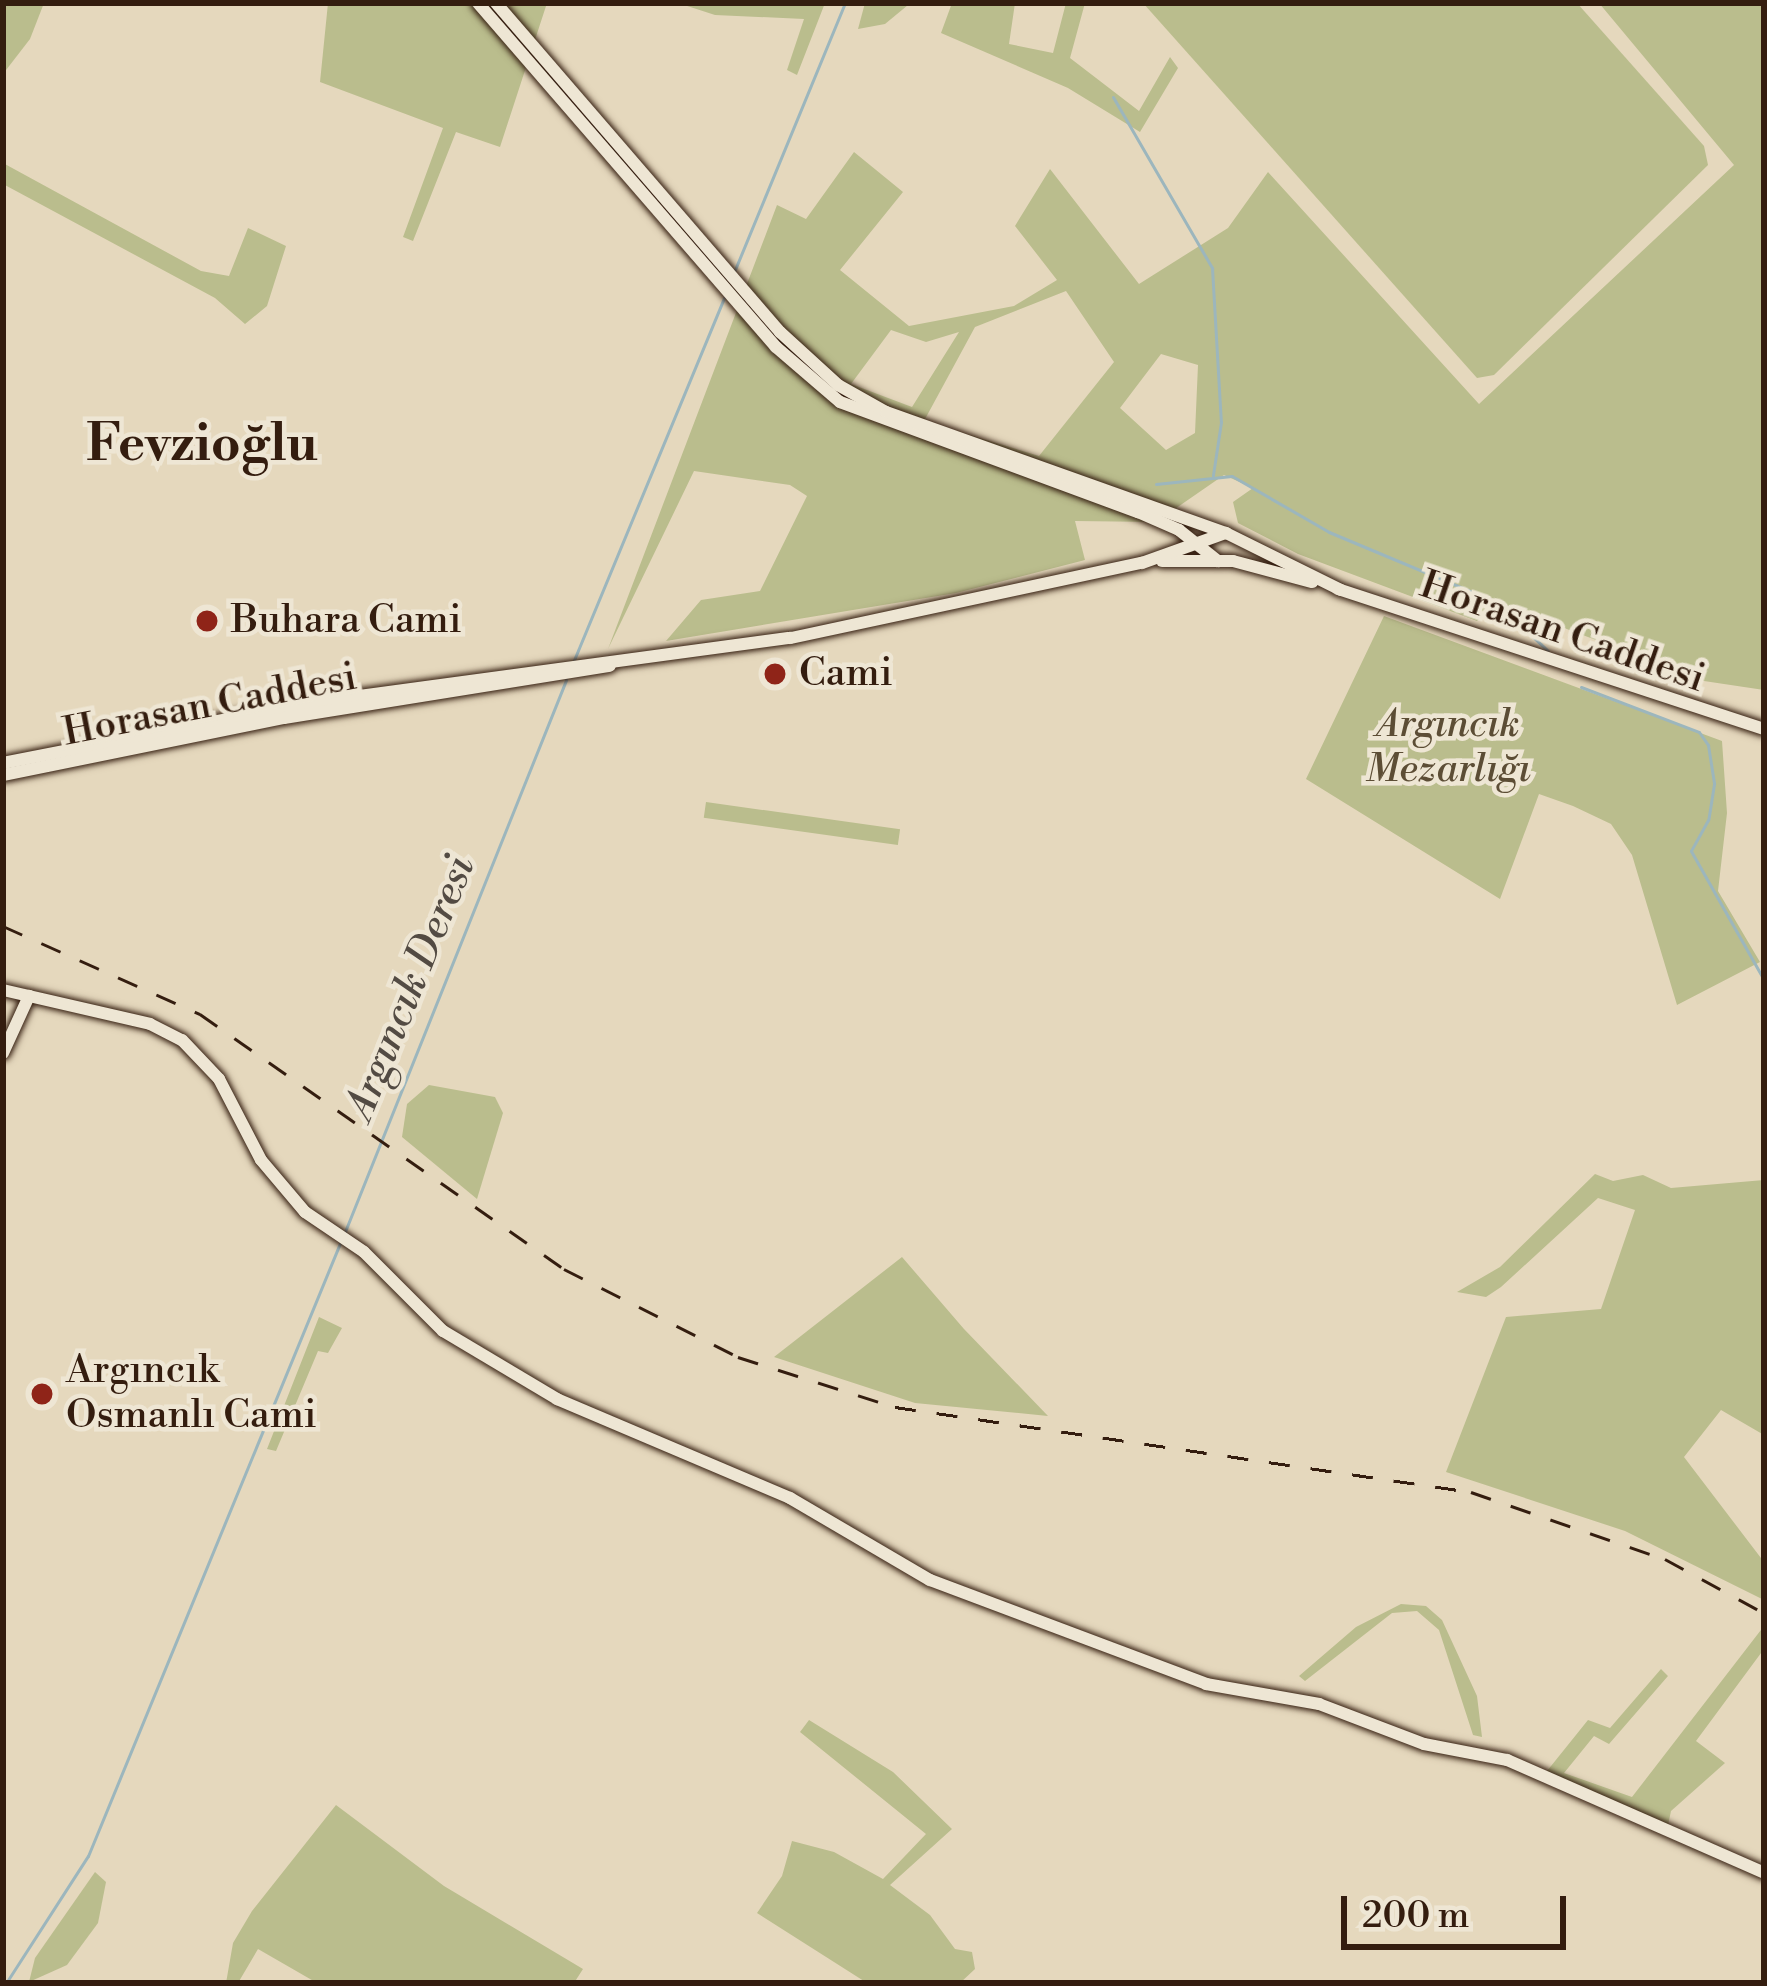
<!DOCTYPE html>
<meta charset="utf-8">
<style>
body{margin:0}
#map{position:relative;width:1767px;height:1986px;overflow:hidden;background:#e5d8bd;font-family:"Libre Bodoni",serif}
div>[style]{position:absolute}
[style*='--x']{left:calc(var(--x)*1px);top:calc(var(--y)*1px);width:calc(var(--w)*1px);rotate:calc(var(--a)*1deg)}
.green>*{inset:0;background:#babd8d;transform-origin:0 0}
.stream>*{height:3px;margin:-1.5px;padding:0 1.5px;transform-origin:1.5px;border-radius:1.5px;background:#9cb6bd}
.roads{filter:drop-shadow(0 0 3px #341d0f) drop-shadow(0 0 3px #341d0f)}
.secondary>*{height:12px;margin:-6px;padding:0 6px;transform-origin:6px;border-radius:6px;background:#eee6d4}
.rail>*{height:3px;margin-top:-1.5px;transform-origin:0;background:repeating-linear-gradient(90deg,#341d0f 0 21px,transparent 0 42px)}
.dots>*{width:33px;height:33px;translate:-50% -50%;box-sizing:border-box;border:6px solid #eee6d4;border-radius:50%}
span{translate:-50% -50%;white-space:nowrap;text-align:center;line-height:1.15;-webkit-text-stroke:9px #eee6d4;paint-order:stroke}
.poi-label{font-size:39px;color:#341d0f}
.left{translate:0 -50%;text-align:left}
.street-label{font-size:39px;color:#341d0f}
.park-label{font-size:39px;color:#5c4d35;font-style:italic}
.water-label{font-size:42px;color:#534b43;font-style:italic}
.district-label{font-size:51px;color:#341d0f;font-weight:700}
.frame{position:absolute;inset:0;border:6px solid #341d0f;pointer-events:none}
.scale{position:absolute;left:1341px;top:1896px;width:225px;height:54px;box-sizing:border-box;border:6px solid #341d0f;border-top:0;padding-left:15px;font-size:36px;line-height:42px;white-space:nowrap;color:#341d0f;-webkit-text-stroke:9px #eee6d4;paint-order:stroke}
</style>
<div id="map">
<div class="green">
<i style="clip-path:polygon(3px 3px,44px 3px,30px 39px,3px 74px)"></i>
<i style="clip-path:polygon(328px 3px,547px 3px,500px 147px,456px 132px,413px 241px,403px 237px,443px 128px,320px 82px)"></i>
<i style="clip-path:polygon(678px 3px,825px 3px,797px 75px,787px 70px,804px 19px,715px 15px)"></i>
<i style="clip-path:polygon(865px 3px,908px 3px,908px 5px,885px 24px,858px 29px)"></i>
<i style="clip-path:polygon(952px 3px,1015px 3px,1009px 44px,1053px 53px,1066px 3px,1085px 3px,1070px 58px,1139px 111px,1170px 57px,1178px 68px,1140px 132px,1068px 88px,941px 33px)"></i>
<i style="clip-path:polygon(1143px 3px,1577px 3px,1704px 146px,1708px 165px,1494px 375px,1477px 378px)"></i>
<i style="clip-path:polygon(evenodd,1599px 3px,1764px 3px,1764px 690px,1704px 681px,1485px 598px,1487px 612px,1477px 621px,1298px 554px,1238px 523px,1233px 502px,1253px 488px,1224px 475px,1156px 522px,1075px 521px,1085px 560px,956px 593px,666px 641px,701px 600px,760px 591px,807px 496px,790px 485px,694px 471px,608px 649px,777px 205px,806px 219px,854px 152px,903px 192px,840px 270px,909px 326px,1014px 306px,1057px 280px,1015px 226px,1050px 169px,1139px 284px,1228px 228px,1268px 172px,1479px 404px,1734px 165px,1599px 3px,1066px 291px,1114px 362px,1039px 456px,924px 421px,975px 327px,1066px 291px,1599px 3px,891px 330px,926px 342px,959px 332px,912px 407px,851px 384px,891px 330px,1599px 3px,1161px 354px,1198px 365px,1195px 433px,1166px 450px,1120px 408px,1161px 354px)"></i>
<i style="clip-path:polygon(3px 163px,201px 271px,229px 276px,248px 228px,286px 246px,267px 306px,245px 324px,215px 298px,3px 184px)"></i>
<i style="clip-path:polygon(1384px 616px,1722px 741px,1727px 813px,1718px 891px,1760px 962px,1677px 1005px,1632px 855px,1611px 824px,1573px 806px,1539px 794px,1500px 899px,1306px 779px)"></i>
<i style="left:706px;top:802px;width:196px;height:16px;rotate:8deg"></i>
<i style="clip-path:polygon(429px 1085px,495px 1097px,503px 1113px,477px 1199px,402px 1137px,407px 1104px)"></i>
<i style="clip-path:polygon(1595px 1174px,1613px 1181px,1643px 1175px,1671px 1188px,1764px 1180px,1764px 1435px,1721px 1410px,1684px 1457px,1764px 1562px,1764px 1600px,1625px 1531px,1446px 1472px,1506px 1317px,1601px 1309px,1635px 1210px,1598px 1198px,1501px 1287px,1486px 1297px,1457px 1292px,1500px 1267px)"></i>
<i style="clip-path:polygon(902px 1257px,964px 1329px,1048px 1416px,915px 1403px,774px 1357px)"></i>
<i style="clip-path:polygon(319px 1317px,342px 1328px,328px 1353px,318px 1351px,276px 1451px,267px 1449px)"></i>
<i style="clip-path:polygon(1401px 1604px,1426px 1606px,1442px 1620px,1477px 1696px,1482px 1737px,1473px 1735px,1439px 1630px,1417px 1611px,1392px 1613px,1305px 1681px,1299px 1676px,1356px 1627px)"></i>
<i style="clip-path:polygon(1764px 1626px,1764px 1649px,1696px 1741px,1725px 1763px,1671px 1811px,1667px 1830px,1543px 1776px,1588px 1720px,1610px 1728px,1661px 1669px,1668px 1676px,1609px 1744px,1594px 1736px,1564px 1773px,1632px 1797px)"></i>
<i style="clip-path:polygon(809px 1720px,893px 1772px,952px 1829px,890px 1885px,930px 1915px,955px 1949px,972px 1952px,975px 1969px,960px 1983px,867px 1983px,757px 1913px,782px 1876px,792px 1841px,834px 1852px,883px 1879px,926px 1834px,800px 1732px)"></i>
<i style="clip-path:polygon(336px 1805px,444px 1886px,583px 1969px,574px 1983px,317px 1983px,258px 1949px,238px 1983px,226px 1983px,233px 1943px,252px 1911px)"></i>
<i style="clip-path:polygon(95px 1872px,106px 1882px,98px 1923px,67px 1965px,29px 1982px,35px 1958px)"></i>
</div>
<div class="stream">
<i style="--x:1113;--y:97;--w:198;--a:59.9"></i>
<i style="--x:1212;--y:268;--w:154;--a:86.7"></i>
<i style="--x:1221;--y:422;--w:54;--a:98.6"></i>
<i style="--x:734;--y:272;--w:291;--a:-67.6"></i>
<i style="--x:1156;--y:484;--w:76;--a:-6"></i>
<i style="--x:1232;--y:476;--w:112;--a:30"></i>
<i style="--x:1329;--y:532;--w:181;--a:22.7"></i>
<i style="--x:1496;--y:602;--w:71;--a:43.3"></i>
<i style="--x:574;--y:660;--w:392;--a:-67.5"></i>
<i style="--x:1581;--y:687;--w:126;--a:20.9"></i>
<i style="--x:1699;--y:732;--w:16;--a:55"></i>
<i style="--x:1708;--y:745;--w:39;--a:81"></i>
<i style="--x:1714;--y:784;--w:36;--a:99"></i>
<i style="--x:1708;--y:820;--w:35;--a:119"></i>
<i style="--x:1691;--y:851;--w:148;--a:60.5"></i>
<i style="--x:344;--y:1234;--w:597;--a:-68.16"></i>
<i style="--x:6;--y:1983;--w:151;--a:-57.2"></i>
<i style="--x:88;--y:1856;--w:663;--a:-67.65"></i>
</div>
<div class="roads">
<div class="secondary">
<i style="--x:478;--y:3;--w:455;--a:49.1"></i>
<i style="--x:776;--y:347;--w:84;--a:40.7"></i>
<i style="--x:840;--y:402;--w:318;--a:20.3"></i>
<i style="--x:1138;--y:512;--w:45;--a:23.7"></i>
<i style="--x:1179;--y:530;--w:50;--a:38.5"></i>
<i style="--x:496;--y:3;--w:435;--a:49.2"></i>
<i style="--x:780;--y:332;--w:79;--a:42.4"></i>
<i style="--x:838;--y:385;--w:55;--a:29.4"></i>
<i style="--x:886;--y:412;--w:361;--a:19.6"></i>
<i style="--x:1226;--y:533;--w:128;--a:26.4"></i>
<i style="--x:1162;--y:561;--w:71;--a:0"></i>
<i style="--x:1233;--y:561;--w:82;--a:14.9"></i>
<i style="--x:1338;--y:589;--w:448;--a:18.2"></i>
<i style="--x:3;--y:763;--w:318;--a:-11.1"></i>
<i style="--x:315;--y:702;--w:480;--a:-7.7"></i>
<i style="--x:791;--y:638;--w:359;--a:-12.1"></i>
<i style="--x:1142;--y:563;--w:89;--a:-19.7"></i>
<i style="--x:3;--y:775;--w:287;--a:-11.5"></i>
<i style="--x:284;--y:718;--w:330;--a:-9.1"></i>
<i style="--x:3;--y:990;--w:151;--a:13"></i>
<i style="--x:150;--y:1024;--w:36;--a:27"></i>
<i style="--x:182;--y:1040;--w:54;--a:46.5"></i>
<i style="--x:219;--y:1079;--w:91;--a:62.6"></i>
<i style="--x:261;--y:1160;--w:68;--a:49.8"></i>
<i style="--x:305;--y:1212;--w:71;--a:34.1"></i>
<i style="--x:364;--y:1252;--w:112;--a:45"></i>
<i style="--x:443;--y:1331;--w:133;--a:30.8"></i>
<i style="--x:557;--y:1399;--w:253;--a:23"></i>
<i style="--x:790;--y:1498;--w:162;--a:30.4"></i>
<i style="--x:930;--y:1580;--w:295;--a:20.6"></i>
<i style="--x:1206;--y:1684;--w:115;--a:10"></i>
<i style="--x:1319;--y:1704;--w:112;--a:20.9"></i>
<i style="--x:1424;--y:1744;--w:85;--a:10.9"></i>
<i style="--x:1507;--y:1760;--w:281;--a:23.7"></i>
<i style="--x:3;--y:1053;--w:63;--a:-65.5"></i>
</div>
</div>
<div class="rail">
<i style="--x:3;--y:926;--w:216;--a:24.1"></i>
<i style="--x:200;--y:1014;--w:444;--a:35"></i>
<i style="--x:564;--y:1269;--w:195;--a:26.8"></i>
<i style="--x:738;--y:1357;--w:165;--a:17.7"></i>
<i style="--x:895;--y:1407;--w:582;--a:8.39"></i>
<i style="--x:1471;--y:1492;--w:205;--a:19.1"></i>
<i style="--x:1665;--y:1559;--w:113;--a:28.6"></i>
</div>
<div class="dots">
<i style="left:207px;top:621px;background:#8f2418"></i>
<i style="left:775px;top:674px;background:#8f2418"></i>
<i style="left:42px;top:1394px;background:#8f2418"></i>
</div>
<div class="poi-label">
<span class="left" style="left:231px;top:621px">Buhara Cami</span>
<span class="left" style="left:799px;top:674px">Cami</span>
<span class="left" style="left:66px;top:1394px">Argıncık<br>Osmanlı Cami</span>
</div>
<div class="street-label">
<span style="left:1562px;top:633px;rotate:19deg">Horasan Caddesi</span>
<span style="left:210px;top:706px;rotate:-11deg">Horasan Caddesi</span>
</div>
<div class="park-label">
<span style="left:1448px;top:748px">Argıncık<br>Mezarlığı</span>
</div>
<div class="water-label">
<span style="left:411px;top:988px;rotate:-68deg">Argıncık Deresi</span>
</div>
<div class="district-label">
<span style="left:202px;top:445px">Fevzioğlu</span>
</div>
<div class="frame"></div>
<div class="scale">200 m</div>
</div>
